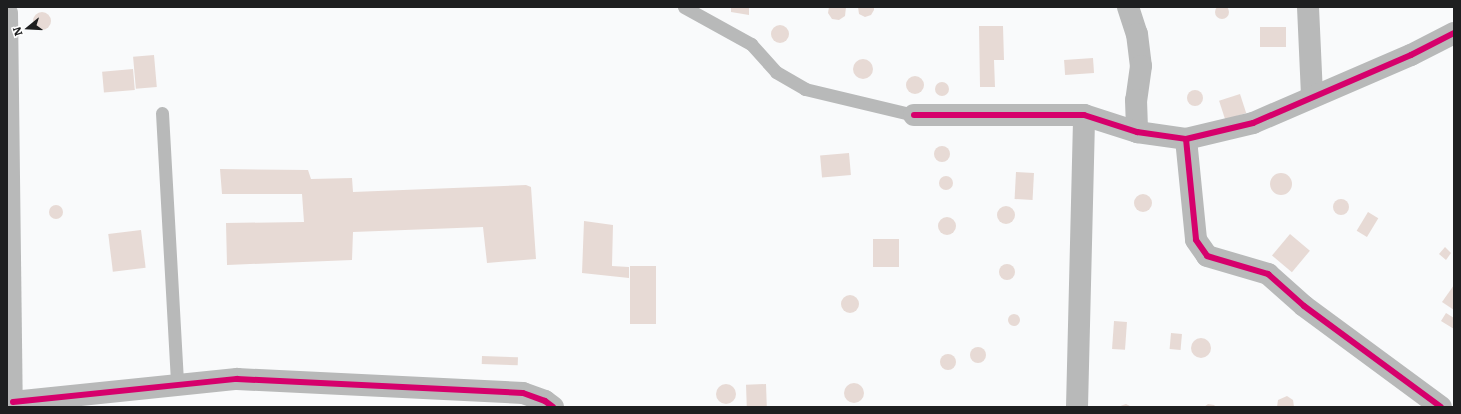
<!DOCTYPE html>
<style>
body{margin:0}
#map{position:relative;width:1461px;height:414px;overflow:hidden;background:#f9fafb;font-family:Literata,serif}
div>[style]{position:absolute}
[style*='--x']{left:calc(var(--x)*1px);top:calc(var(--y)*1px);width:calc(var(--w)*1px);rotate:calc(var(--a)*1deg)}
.building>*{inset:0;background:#e7dad5;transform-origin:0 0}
.round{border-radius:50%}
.service>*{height:13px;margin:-6.5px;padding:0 6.5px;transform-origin:6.5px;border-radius:6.5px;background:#b8b9b9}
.minor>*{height:22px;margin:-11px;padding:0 11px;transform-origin:11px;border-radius:11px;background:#b8b9b9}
.cycleway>*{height:6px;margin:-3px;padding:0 3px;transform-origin:3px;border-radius:3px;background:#d6006c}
span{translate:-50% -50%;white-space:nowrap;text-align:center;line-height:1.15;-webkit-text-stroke:4px #fff;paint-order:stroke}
.frame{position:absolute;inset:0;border:8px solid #1e1f20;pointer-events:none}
.north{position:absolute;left:8px;top:8px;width:40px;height:40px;-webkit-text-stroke:3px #fff;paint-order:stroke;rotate:252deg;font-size:11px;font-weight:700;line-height:16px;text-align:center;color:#1e1f20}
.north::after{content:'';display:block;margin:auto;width:14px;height:18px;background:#1e1f20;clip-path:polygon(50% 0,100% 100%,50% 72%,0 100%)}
</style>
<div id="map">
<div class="building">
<i class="round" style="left:1215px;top:5px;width:14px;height:14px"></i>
<i style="clip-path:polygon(731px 7px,749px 7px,749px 15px,731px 12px)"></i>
<i style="clip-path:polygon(829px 7px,846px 7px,845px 16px,839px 20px,832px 19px,828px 13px)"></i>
<i style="clip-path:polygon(858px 7px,874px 7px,874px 10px,871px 15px,865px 17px,859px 14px)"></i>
<i class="round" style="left:33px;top:12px;width:18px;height:18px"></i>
<i class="round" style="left:771px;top:25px;width:18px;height:18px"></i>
<i style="clip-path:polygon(979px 26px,1003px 26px,1004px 60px,994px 60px,995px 87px,980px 87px)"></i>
<i style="left:1260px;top:27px;width:26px;height:20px"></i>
<i style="left:154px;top:55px;width:32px;height:21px;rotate:85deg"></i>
<i style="left:1093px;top:58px;width:15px;height:29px;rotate:86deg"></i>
<i class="round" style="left:853px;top:59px;width:20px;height:20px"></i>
<i style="left:133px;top:69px;width:21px;height:31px;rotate:85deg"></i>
<i class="round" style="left:906px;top:76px;width:18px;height:18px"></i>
<i class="round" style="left:935px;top:82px;width:14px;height:14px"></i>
<i class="round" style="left:1187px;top:90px;width:16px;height:16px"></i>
<i style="left:1240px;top:94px;width:20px;height:22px;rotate:72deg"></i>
<i class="round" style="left:934px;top:146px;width:16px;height:16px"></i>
<i style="left:849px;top:153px;width:22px;height:29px;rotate:85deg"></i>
<i style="clip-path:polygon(220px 169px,308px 170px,311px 179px,352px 178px,353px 192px,526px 185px,531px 187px,536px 259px,487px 263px,483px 227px,353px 232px,352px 260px,227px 265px,226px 223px,304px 222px,302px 194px,222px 194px)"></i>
<i style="left:1016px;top:172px;width:18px;height:27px;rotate:3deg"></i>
<i class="round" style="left:1270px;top:173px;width:22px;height:22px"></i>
<i class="round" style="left:939px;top:176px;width:14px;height:14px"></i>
<i class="round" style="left:1134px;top:194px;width:18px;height:18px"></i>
<i class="round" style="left:1333px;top:199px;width:16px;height:16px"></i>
<i class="round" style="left:49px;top:205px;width:14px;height:14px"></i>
<i class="round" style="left:997px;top:206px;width:18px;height:18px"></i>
<i style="left:1368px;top:212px;width:12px;height:22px;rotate:31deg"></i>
<i class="round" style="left:938px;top:217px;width:18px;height:18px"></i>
<i style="clip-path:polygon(584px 221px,613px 225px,612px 266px,629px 267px,629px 278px,582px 273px)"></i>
<i style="left:141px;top:230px;width:38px;height:33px;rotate:83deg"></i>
<i style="left:1290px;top:234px;width:26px;height:28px;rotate:40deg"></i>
<i style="left:899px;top:239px;width:28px;height:26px;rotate:90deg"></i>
<i style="clip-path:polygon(1445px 247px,1451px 253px,1446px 260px,1439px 254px)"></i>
<i class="round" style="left:999px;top:264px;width:16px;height:16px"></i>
<i style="left:630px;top:266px;width:26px;height:58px"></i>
<i style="clip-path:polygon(1454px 285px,1454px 310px,1442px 302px)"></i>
<i class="round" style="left:841px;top:295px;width:18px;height:18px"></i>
<i style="clip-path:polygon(1446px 313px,1454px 318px,1454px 329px,1441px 321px)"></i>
<i class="round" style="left:1008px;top:314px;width:12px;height:12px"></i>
<i style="left:1114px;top:321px;width:13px;height:28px;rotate:4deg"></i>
<i style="left:1171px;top:333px;width:11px;height:16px;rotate:5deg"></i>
<i class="round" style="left:1191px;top:338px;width:20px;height:20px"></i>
<i class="round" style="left:970px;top:347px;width:16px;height:16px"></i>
<i class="round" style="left:940px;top:354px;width:16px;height:16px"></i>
<i style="left:482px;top:356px;width:36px;height:8px;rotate:2deg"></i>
<i class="round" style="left:844px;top:383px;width:20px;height:20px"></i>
<i style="left:766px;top:384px;width:23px;height:20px;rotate:88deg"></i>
<i class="round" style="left:716px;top:384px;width:20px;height:20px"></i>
<i style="clip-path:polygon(1287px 396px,1293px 400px,1294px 407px,1277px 407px,1278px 400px)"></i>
<i style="clip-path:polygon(1208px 404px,1214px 405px,1216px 407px,1204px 407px)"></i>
<i style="clip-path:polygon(1123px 405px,1126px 404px,1132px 407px,1118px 407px)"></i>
</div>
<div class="service">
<i style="--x:684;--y:7;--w:77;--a:28.9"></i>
<i style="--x:751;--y:44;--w:38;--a:48"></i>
<i style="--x:776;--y:72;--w:34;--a:30"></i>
<i style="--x:805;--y:89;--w:112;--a:13.4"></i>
<i style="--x:162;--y:113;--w:272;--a:86.8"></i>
</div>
<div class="minor">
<i style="--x:1128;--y:7;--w:28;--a:72"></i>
<i style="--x:1137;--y:34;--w:32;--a:83"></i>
<i style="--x:1141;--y:66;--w:34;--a:98"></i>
<i style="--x:1136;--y:100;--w:32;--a:88"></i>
<i style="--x:1308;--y:7;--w:88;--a:87.4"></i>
<i style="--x:7;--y:13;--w:394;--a:89.3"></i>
<i style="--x:914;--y:115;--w:170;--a:0"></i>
<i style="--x:1084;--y:115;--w:56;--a:17.8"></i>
<i style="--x:1137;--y:132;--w:49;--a:8.1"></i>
<i style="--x:1186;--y:139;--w:69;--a:-13.4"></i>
<i style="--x:1253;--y:123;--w:172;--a:-23.3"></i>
<i style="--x:1411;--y:55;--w:48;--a:-27.1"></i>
<i style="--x:1186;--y:139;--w:101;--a:84.3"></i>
<i style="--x:1196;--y:240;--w:19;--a:55"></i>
<i style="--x:1207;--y:256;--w:64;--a:16.4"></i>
<i style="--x:1268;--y:274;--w:48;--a:41.6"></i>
<i style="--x:1304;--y:306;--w:170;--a:36.4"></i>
<i style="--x:13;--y:402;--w:225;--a:-5.9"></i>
<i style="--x:237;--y:379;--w:286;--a:2.8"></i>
<i style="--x:523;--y:393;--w:23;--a:20"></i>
<i style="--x:545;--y:401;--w:10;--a:37"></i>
<i style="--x:1077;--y:407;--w:292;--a:-88.6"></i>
</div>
<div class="cycleway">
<i style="--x:914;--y:115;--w:170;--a:0"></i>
<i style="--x:1084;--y:115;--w:56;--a:17.8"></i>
<i style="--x:1137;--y:132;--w:49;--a:8.1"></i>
<i style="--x:1186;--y:139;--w:69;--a:-13.4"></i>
<i style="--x:1253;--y:123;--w:172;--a:-23.3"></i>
<i style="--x:1411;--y:55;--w:48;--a:-27.1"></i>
<i style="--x:1186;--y:139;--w:101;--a:84.3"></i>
<i style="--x:1196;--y:240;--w:19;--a:55"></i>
<i style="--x:1207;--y:256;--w:64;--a:16.4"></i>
<i style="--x:1268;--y:274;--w:48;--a:41.6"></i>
<i style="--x:1304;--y:306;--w:170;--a:36.4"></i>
<i style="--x:13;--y:402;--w:225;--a:-5.9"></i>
<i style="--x:237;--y:379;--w:286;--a:2.8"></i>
<i style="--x:523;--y:393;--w:23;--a:20"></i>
<i style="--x:545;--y:401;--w:10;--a:37"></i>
</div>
<div class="frame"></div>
<div class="north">N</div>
</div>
